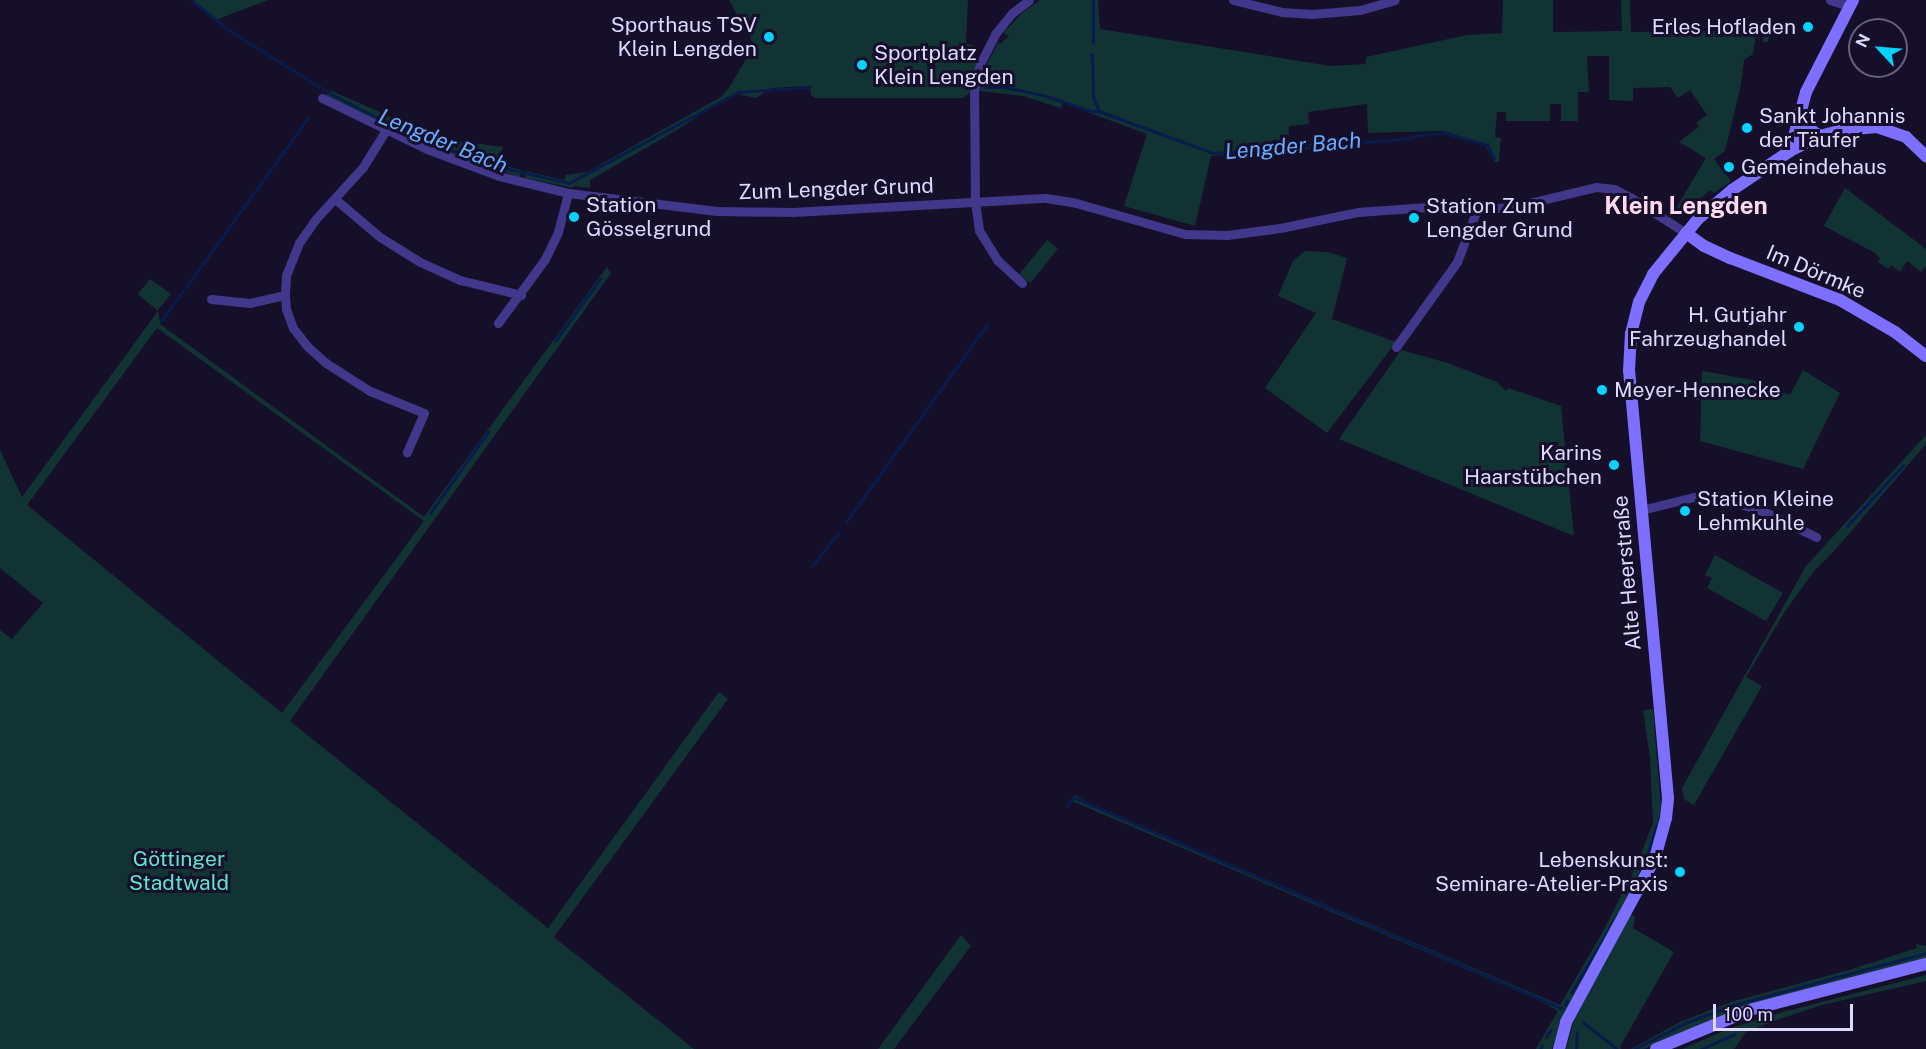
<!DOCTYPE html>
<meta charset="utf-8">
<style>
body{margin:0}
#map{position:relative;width:1926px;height:1049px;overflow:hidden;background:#160f2a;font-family:"Public Sans",sans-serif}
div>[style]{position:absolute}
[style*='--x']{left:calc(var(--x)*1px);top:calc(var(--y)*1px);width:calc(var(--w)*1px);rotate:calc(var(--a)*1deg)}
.green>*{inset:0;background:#123334;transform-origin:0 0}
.stream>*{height:3px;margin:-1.5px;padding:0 1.5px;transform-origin:1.5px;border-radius:1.5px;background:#081b4a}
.street>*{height:9px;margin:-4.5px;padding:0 4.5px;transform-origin:4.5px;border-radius:4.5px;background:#41388b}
.secondary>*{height:12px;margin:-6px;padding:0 6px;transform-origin:6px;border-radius:6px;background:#7d6fff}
.dots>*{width:16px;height:16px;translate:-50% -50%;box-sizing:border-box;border:3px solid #160f2a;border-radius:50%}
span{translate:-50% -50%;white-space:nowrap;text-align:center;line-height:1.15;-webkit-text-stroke:6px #160f2a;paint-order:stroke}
.poi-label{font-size:21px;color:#dfd8ff}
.right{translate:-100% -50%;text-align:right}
.left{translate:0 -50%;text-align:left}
.street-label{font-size:21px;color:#dfd8ff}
.park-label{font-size:21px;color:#5de6ce}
.water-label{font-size:22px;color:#66adff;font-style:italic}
.quarter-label{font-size:24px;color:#ffdaef;font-weight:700}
.north{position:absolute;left:1848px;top:18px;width:60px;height:60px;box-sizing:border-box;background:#160f2a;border:2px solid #665f7f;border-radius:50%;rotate:296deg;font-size:16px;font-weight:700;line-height:24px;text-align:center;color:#dfd8ff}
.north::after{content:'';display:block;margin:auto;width:21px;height:27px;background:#04d3ff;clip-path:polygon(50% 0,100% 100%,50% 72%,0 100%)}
.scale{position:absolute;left:1713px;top:1004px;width:140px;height:27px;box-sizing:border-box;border:3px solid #dfd8ff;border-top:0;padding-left:8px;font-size:18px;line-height:21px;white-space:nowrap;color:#dfd8ff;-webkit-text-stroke:4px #160f2a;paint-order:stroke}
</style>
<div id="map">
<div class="green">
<i style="clip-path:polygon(190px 0,268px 0,216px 20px)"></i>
<i style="clip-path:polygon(729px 0,968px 0,966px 44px,974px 45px,971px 56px,975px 56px,977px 63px,969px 94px,962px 98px,815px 98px,811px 95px,810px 86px,771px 88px,756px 98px,737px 94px,709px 109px,677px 130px,590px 180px,590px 188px,574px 186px,573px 188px,525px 178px,526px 171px,564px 180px,566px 175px,587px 172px,721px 97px,729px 88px,754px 45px)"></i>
<i style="clip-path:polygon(1040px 0,1098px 0,1100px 29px,1331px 66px,1366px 64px,1366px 57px,1467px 35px,1502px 33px,1503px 0,1553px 0,1553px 32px,1622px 31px,1621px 0,1630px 0,1631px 32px,1741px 31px,1743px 23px,1771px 31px,1768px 42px,1763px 42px,1764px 35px,1756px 34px,1753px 54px,1744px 60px,1741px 85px,1725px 151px,1714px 159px,1731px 181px,1714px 193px,1710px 190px,1680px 218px,1672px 215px,1706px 158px,1679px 142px,1699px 127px,1696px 123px,1707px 115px,1690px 90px,1678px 98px,1670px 87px,1633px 88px,1633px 101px,1609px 100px,1609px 56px,1587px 56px,1589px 92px,1578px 92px,1578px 121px,1561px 121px,1561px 104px,1550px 104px,1550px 121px,1506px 121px,1506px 112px,1497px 112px,1495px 137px,1501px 138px,1499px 162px,1495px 162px,1484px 144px,1455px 138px,1455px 134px,1443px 131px,1368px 133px,1367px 104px,1308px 112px,1309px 124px,1289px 126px,1288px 144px,1311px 144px,1310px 149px,1211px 156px,1195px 226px,1124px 206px,1147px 134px,1063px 103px,1060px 108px,1023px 96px,980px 91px,986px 66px,998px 43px,1000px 44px,1009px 36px,1003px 33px,1022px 13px)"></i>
<i style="clip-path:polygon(332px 91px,441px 139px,503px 147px,499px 164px,521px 170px,520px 177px,453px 155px,385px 126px,325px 96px)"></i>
<i style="clip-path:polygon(1845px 188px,1926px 249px,1926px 266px,1921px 272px,1907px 261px,1900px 272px,1891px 265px,1888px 269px,1878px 262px,1880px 259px,1875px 253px,1824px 226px)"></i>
<i style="left:1047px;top:240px;width:14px;height:44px;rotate:39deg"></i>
<i style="clip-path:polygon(1305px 251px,1327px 252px,1347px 258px,1332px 319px,1396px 342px,1327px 433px,1265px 388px,1316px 313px,1278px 296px,1293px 261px)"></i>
<i style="clip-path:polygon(evenodd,607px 267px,611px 273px,290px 721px,548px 928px,719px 692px,728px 699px,554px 937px,694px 1049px,0 1049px,0 630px,12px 639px,43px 603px,0 568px,0 450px,22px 497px,158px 311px,138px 294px,150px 279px,171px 294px,158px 310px,160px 324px,424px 517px,607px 267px,157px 328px,424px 521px,282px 713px,27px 505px,157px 328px)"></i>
<i style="clip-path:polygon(1401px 350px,1448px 363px,1497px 382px,1506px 391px,1508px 388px,1561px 406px,1574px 536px,1339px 439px)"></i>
<i style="clip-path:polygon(1803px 370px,1840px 393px,1803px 469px,1700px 441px,1702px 371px,1753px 380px,1790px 395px)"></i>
<i style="clip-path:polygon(1926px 435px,1926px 444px,1835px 550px,1814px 571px,1784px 613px,1746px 677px,1762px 686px,1694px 805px,1684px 799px,1682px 788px,1806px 566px)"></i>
<i style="clip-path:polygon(1715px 555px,1783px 593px,1766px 621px,1707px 588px,1712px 578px,1705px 575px)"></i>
<i style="clip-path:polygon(1653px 709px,1661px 808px,1653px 849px,1564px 1013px,1552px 1049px,1536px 1049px,1558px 1011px,1543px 1002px,1072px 801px,1076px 795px,1086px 802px,1560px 1005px,1601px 935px,1636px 866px,1653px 823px,1650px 758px,1643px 710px)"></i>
<i style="clip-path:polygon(1631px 914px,1635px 917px,1633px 928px,1674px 952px,1620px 1047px,1621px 1049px,1566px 1049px,1574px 1020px)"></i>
<i style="clip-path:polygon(961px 935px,971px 946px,894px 1049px,878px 1049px)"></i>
<i style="clip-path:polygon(1916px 944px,1926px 946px,1926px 959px,1747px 1005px,1644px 1049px,1631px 1049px,1680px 1022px,1731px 1002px,1849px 970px,1917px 948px)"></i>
<i style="clip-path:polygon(1926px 975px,1926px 981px,1822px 1005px,1771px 1022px,1746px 1032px,1734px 1049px,1682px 1049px,1728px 1029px,1783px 1012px)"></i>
</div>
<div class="stream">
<i style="--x:191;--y:0;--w:48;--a:38.3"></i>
<i style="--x:229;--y:30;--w:62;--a:32.4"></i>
<i style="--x:281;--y:63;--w:59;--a:31.8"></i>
<i style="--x:331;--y:94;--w:76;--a:27.2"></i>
<i style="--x:399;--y:129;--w:95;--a:21.7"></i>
<i style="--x:487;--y:164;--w:84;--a:13"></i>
<i style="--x:569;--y:183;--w:192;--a:-28.3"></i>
<i style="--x:738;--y:92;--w:72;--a:-4"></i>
<i style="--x:1093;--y:43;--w:43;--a:-90"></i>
<i style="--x:1092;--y:54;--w:43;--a:88.7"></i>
<i style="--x:1093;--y:97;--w:15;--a:67"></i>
<i style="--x:985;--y:87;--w:20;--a:0"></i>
<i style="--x:1005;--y:87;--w:39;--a:12"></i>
<i style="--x:1043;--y:95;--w:46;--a:18.8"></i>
<i style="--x:1087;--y:110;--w:14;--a:8"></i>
<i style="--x:1101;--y:112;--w:119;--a:20.1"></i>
<i style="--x:1213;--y:153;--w:192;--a:-4.2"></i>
<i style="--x:1404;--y:139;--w:16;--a:-14"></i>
<i style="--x:1420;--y:135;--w:25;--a:-5"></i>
<i style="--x:1445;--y:133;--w:44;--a:15.9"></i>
<i style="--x:1487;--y:145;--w:15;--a:62"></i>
<i style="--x:186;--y:287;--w:208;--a:-54.2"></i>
<i style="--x:161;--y:321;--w:37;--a:-54"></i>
<i style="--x:555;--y:341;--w:77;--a:-54"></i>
<i style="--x:430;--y:513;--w:100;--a:-54.4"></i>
<i style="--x:846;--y:522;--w:243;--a:-54.5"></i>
<i style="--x:1847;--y:526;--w:83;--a:-47.4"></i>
<i style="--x:812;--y:566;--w:43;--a:-51.5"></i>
<i style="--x:1067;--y:806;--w:11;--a:-56"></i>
<i style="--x:1073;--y:797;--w:532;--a:23.38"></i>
<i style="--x:1634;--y:884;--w:27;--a:-63"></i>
<i style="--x:1646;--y:860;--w:36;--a:-74"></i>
<i style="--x:1571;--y:993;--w:92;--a:-59.3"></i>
<i style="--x:1565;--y:1005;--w:5;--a:-68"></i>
<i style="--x:1583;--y:1022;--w:43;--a:38.5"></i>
<i style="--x:1546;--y:1037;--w:9;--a:-58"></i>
<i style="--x:1540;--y:1049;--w:4;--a:-63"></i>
<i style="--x:1576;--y:1049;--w:17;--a:-87"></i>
<i style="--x:1634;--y:1049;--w:57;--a:-27"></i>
<i style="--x:1685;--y:1023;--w:51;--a:-20.6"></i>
<i style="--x:1733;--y:1005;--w:200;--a:-15.1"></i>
<i style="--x:1701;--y:1049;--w:36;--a:-24"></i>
</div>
<div class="street">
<i style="--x:1233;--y:0;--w:50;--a:13.8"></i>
<i style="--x:1282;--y:12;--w:30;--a:4"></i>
<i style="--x:1312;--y:14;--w:48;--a:-4.8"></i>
<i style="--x:1360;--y:10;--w:36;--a:-16"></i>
<i style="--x:1830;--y:0;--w:20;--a:18"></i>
<i style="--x:322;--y:98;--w:117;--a:25.9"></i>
<i style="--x:427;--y:149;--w:77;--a:20.6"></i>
<i style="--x:499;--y:176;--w:71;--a:13.8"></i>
<i style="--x:568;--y:193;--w:150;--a:6.9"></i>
<i style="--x:717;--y:211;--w:76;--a:0.8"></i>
<i style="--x:793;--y:212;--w:253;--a:-3.2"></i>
<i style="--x:1046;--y:198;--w:30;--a:9"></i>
<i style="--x:1076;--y:203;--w:113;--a:15.9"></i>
<i style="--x:1185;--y:234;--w:42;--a:1.4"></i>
<i style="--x:1227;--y:235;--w:53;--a:-7.5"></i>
<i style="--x:1280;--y:228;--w:80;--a:-11.6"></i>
<i style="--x:1358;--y:212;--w:69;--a:-4.1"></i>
<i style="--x:1427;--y:207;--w:50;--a:2.3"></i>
<i style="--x:1477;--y:209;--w:35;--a:-3"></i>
<i style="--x:1512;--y:207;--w:86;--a:-13.4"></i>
<i style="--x:1596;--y:187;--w:18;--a:6"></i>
<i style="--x:1614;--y:189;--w:18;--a:27"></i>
<i style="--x:1630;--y:197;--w:67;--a:32.7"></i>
<i style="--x:386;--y:130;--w:44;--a:121.9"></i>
<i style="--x:363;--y:167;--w:72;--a:132.2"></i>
<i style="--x:315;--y:220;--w:28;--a:125"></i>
<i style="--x:299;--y:243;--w:35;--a:112"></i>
<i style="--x:286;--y:276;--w:19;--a:93"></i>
<i style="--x:285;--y:295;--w:14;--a:86"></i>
<i style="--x:286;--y:309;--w:20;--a:70"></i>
<i style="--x:293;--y:328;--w:23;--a:52"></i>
<i style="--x:307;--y:346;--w:25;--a:42"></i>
<i style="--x:326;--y:363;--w:52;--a:32.5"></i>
<i style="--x:370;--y:391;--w:58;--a:22.2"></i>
<i style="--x:424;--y:413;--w:43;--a:113.6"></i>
<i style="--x:335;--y:199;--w:59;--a:40.2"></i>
<i style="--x:380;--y:237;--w:47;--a:32"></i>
<i style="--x:420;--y:262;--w:44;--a:24.2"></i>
<i style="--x:460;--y:280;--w:63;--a:13.8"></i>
<i style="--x:1022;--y:283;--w:33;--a:-137"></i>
<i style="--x:998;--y:261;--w:36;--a:-122"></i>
<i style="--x:979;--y:230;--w:29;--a:-98"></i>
<i style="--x:975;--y:201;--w:109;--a:-90.5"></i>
<i style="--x:974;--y:92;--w:29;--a:-78"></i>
<i style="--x:980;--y:64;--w:34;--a:-63"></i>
<i style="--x:995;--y:34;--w:27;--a:-51"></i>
<i style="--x:1012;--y:13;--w:21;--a:-37"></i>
<i style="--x:211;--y:299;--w:39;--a:6"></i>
<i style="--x:250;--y:303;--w:36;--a:-13"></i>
<i style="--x:498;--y:323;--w:79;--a:-53.7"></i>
<i style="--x:545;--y:259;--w:30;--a:-64"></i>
<i style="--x:558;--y:232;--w:40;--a:-75.6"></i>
<i style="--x:1396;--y:347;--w:105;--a:-54.3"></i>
<i style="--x:1457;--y:262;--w:57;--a:-69.3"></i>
<i style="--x:1641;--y:510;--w:55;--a:-13.8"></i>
<i style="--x:1694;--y:497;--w:31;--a:4"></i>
<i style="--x:1725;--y:499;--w:42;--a:18"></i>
<i style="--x:1765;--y:512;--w:57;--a:26.1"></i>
</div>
<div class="secondary">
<i style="--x:1799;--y:114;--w:17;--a:57"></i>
<i style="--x:1808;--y:128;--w:14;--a:34"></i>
<i style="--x:1790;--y:151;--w:61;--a:-74.8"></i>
<i style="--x:1806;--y:92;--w:103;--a:-62.9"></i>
<i style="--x:1686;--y:233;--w:22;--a:36"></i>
<i style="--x:1704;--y:246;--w:29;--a:25"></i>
<i style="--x:1730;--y:258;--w:118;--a:20.9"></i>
<i style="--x:1840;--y:300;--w:64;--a:30.2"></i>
<i style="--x:1895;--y:332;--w:39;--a:38"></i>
<i style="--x:1559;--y:1049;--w:28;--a:-75"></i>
<i style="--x:1566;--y:1022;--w:187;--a:-61.5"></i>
<i style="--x:1655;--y:858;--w:41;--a:-74.6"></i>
<i style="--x:1666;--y:818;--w:20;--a:-84"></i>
<i style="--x:1668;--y:798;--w:429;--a:-95.2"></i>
<i style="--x:1629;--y:371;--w:37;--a:-87"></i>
<i style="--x:1631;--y:334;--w:33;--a:-76"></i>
<i style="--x:1639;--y:302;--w:31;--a:-63"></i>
<i style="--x:1653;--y:274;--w:71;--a:-50.7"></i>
<i style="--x:1698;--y:219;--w:45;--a:-40.5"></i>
<i style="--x:1732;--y:190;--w:70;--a:-33.9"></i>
<i style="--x:1790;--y:151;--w:34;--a:-27"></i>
<i style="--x:1820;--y:136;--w:24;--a:-15"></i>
<i style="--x:1843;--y:130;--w:34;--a:-5"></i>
<i style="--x:1877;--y:127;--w:31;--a:19"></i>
<i style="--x:1906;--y:137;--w:28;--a:44"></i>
<i style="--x:1656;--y:1049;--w:105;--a:-22.4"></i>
<i style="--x:1753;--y:1009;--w:179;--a:-14.6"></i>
</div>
<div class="dots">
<i style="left:1808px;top:27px;background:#04d3ff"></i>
<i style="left:769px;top:37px;background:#04d3ff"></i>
<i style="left:862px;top:65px;background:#04d3ff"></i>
<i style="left:1747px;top:128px;background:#04d3ff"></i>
<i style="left:1729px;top:167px;background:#04d3ff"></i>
<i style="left:574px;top:217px;background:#04d3ff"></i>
<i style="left:1414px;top:218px;background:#04d3ff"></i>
<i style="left:1799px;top:327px;background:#04d3ff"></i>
<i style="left:1602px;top:390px;background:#04d3ff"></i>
<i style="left:1614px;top:465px;background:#04d3ff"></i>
<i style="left:1685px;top:511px;background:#04d3ff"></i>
<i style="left:1680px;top:872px;background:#04d3ff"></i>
</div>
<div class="poi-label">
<span class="right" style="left:757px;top:37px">Sporthaus TSV<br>Klein Lengden</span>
<span class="right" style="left:1796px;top:27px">Erles Hofladen</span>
<span class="left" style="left:874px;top:65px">Sportplatz<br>Klein Lengden</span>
<span class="left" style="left:1759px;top:128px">Sankt Johannis<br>der Täufer</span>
<span class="left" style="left:1741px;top:167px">Gemeindehaus</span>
<span class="left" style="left:586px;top:217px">Station<br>Gösselgrund</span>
<span class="left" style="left:1426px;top:218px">Station Zum<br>Lengder Grund</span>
<span class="right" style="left:1787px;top:327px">H. Gutjahr<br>Fahrzeughandel</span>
<span class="left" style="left:1614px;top:390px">Meyer-Hennecke</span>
<span class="right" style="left:1602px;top:465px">Karins<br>Haarstübchen</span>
<span class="left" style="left:1697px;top:511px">Station Kleine<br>Lehmkuhle</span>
<span class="right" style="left:1668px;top:872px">Lebenskunst:<br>Seminare-Atelier-Praxis</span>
</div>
<div class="street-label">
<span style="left:836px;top:189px;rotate:-2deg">Zum Lengder Grund</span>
<span style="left:1816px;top:272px;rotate:23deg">Im Dörmke</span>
<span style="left:1627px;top:573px;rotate:-95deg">Alte Heerstraße</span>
</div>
<div class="park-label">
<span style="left:179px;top:871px">Göttinger<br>Stadtwald</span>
</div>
<div class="water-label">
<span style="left:443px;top:141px;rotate:22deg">Lengder Bach</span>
<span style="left:1293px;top:146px;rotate:-5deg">Lengder Bach</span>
</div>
<div class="quarter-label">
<span style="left:1686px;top:206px">Klein Lengden</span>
</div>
<div class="north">N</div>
<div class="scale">100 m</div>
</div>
